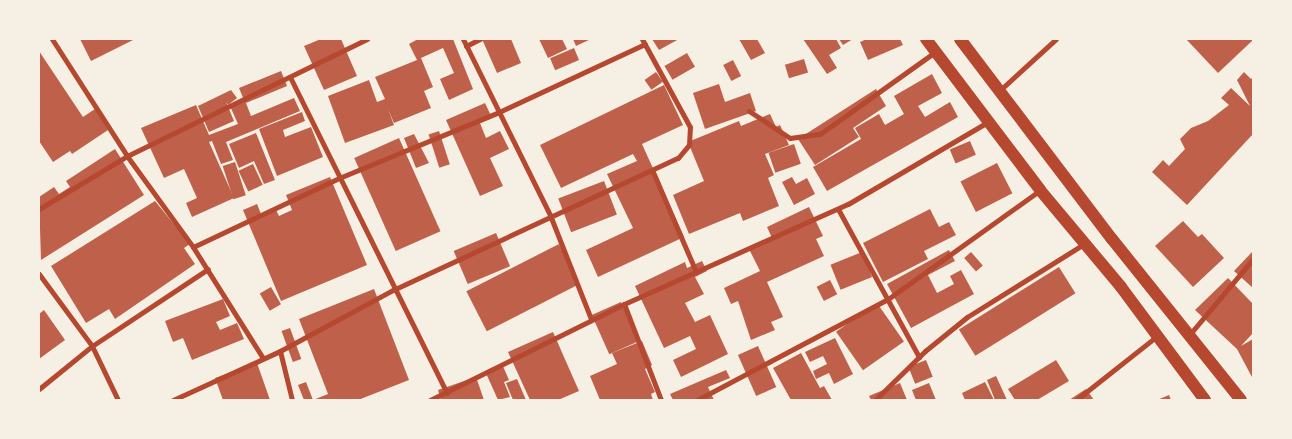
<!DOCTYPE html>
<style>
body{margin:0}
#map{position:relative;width:1292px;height:439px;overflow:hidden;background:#f6efe4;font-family:"Golos Text",sans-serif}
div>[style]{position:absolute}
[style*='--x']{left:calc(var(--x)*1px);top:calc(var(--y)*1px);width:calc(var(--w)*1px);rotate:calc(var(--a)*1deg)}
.building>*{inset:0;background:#bf614a;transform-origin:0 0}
.minor>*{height:5px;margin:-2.5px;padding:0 2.5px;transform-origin:2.5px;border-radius:2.5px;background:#b5482f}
.primary>*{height:12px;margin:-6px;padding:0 6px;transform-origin:6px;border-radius:6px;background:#b5482f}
span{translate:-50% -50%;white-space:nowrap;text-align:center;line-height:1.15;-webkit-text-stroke:4px #f6efe4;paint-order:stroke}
.frame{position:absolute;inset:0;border:40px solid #f6efe4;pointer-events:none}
</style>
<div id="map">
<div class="building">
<i style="clip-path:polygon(80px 39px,135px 39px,91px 61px)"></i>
<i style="clip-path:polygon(321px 39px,341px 39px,357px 76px,324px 90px,304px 46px)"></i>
<i style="clip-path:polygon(418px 39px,453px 39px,473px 89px,449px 100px,440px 79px,454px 73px,443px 48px,421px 58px,433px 87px,424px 91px,431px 108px,394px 123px,388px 109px,394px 125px,345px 143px,328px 96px,369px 80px,377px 102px,385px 99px,375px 77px,417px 60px,409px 44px)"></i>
<i style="clip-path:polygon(482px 39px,511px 39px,521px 63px,497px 73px)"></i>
<i style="clip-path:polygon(539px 39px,562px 39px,567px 49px,548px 58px)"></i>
<i style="clip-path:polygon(573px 39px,591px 39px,576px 46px)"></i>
<i style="clip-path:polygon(652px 39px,679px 39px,659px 50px)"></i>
<i style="clip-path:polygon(739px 39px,757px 39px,765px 53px,751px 60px)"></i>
<i style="clip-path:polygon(803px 39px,836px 39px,841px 48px,829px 55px,837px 68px,827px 74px)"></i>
<i style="clip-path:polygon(839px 39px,853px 39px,843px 45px)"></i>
<i style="clip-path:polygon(867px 39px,900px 39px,903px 45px,868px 60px,860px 42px)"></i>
<i style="clip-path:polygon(1186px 39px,1253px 39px,1253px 40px,1218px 73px)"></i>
<i style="left:574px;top:48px;width:13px;height:26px;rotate:67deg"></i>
<i style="clip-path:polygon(39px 51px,83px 117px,95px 109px,108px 130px,72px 154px,70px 151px,53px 162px,39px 141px)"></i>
<i style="left:687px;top:53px;width:16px;height:26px;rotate:60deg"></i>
<i style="left:804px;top:59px;width:14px;height:20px;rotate:73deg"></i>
<i style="left:733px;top:60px;width:18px;height:11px;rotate:63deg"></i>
<i style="clip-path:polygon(281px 71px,287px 86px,246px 103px,251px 116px,294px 98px,300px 111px,226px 142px,233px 160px,221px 164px,212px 141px,209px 142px,234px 198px,192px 217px,186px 203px,197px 198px,184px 169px,164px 178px,141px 128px,196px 105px,209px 135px,238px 124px,230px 106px,244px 100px,239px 88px)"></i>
<i style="left:656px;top:72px;width:12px;height:14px;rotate:55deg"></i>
<i style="clip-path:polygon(1244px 72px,1251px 79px,1253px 77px,1253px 134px,1187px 205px,1152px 172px,1163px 160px,1169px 166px,1185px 149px,1180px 139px,1191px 128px,1208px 121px,1229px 105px,1221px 98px,1231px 88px,1250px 106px,1237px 80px)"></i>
<i style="clip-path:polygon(932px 74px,942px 93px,918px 106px,925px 117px,950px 102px,958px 117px,827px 191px,813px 167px,861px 139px,855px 128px,879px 114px,885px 125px,904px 114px,894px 96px)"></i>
<i style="clip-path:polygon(719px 84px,725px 102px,750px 93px,756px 111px,705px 129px,693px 93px)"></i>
<i style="clip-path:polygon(664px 85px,683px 125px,642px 144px,684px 237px,598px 277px,586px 250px,633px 228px,607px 174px,637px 161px,633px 154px,561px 188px,540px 145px)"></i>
<i style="clip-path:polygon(876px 89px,886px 106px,853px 128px,859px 137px,815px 165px,798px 139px)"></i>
<i style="clip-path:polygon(231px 90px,237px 98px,228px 105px,226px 102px,234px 121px,209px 132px,198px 106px)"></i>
<i style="clip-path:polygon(485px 103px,492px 118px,480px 123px,486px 138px,500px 131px,509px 149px,490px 158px,503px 186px,480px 196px,446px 120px)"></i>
<i style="clip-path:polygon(302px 112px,305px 121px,283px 130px,285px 137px,311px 127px,323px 157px,277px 176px,259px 129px)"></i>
<i style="clip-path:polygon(770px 114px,776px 127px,780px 125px,789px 145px,765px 154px,774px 175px,768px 178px,779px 206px,743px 221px,740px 213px,689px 234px,673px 195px,704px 181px,688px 142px,739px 121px,741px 126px)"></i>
<i style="left:439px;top:131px;width:35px;height:11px;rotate:72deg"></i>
<i style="clip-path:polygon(256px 133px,275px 180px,264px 184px,254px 161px,239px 168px,229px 144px)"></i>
<i style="clip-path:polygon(414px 134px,429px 163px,416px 168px,404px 138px)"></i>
<i style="left:399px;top:138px;width:102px;height:49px;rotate:66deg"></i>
<i style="left:970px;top:141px;width:15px;height:22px;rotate:67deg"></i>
<i style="left:794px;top:144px;width:21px;height:27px;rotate:71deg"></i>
<i style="clip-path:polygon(115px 149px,144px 195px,41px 260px,39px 197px,54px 187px,59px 194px,70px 187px,66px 181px)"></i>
<i style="left:235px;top:162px;width:35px;height:13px;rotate:72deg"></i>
<i style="left:997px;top:163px;width:34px;height:41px;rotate:63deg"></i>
<i style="left:253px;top:164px;width:23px;height:16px;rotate:65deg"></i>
<i style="clip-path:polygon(330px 177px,367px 265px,281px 301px,243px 210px,257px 204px,261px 214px,275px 208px,279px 216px,292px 210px,286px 195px)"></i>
<i style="clip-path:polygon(792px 177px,796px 184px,807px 178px,815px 194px,794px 205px,782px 182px)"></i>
<i style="left:604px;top:181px;width:36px;height:49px;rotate:69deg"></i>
<i style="clip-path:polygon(155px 201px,190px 244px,184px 248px,195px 264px,115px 319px,109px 309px,86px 323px,51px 266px)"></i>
<i style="clip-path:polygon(809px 207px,823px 236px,816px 239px,824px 256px,767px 282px,783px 317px,771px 322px,775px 330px,751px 340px,738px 301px,731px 304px,724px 288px,760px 271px,749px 249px,772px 238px,767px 227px)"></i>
<i style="clip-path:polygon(930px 209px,939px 227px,949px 222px,956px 235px,924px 251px,928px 259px,883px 282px,863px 243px)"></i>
<i style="clip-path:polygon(1183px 221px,1198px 237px,1202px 234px,1224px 258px,1193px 287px,1155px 246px)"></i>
<i style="left:496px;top:233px;width:36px;height:46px;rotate:67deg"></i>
<i style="left:559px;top:244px;width:45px;height:104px;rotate:63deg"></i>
<i style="clip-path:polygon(949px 250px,955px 261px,928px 275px,937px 293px,954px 284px,950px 276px,961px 270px,974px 294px,911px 328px,887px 284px)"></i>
<i style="clip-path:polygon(1253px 251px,1253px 288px,1234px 271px)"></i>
<i style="left:862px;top:252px;width:27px;height:34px;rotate:68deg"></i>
<i style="left:971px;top:252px;width:18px;height:9px;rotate:49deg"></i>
<i style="clip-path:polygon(702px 261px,707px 271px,695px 277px,704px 294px,685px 303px,695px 322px,710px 315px,728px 354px,681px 377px,673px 360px,696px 349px,690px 336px,664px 348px,635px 286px,685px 262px,687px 268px)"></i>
<i style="left:1059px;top:267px;width:31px;height:118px;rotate:58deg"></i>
<i style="clip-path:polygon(1228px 278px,1253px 304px,1253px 333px,1241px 346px,1253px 339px,1253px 379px,1237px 349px,1195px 310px)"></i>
<i style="left:830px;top:280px;width:16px;height:15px;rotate:63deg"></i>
<i style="left:271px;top:287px;width:20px;height:13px;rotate:60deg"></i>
<i style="clip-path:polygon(374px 289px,409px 380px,358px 400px,304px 400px,298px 385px,306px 382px,313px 400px,328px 394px,299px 319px)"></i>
<i style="clip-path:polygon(223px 299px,230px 316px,216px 322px,220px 330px,237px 323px,244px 339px,192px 360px,183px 338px,173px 342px,165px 321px)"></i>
<i style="left:621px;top:302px;width:43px;height:32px;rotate:66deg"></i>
<i style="left:877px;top:303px;width:47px;height:50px;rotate:55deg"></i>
<i style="clip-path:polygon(44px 310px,65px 340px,39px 359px,39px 314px)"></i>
<i style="left:290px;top:328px;width:33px;height:9px;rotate:70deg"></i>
<i style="clip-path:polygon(553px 332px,579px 391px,558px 400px,530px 400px,508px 352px)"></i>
<i style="clip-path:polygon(835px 338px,853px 374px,834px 384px,829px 373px,816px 379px,813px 371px,827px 364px,823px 356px,810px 362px,805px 352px)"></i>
<i style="clip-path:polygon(642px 341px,652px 365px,645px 369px,655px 392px,651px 394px,653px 400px,600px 400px,590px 376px,617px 364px,612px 353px)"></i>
<i style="left:758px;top:346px;width:45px;height:22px;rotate:66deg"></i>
<i style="clip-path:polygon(801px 353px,820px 388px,824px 386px,832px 400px,791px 400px,773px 368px)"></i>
<i style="left:926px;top:360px;width:18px;height:19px;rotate:68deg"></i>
<i style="clip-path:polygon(1056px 360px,1069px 381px,1037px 400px,1015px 400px,1008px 389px)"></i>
<i style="clip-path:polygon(257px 363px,270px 400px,223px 400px,215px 378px)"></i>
<i style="clip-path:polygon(502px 364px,509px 380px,504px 382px,510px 397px,498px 400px,485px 371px)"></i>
<i style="clip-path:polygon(726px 370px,730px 378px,708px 387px,714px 400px,673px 400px,670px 394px)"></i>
<i style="clip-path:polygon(996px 376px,1007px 400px,995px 400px,987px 380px)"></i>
<i style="clip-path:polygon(476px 377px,484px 400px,441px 400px,438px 390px)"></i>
<i style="clip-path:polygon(517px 379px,526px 400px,513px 400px,506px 383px)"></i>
<i style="clip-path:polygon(985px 382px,994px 400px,965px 400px,962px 393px)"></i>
<i style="clip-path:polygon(900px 383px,907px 400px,871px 400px,869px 396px)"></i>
<i style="clip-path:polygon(929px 383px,936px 400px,916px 400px,912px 390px)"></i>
<i style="clip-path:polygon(1086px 389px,1094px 400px,1069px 400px)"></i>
<i style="clip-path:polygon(1169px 395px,1171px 400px,1157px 400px)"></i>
</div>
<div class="minor">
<i style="--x:52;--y:39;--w:139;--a:57.3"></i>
<i style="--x:127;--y:156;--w:112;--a:54"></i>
<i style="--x:193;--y:247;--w:131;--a:57.8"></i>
<i style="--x:463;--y:39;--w:196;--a:63.7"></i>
<i style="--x:550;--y:215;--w:112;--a:68.5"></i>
<i style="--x:466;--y:46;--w:16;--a:-27"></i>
<i style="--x:290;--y:77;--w:353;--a:63.6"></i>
<i style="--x:999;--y:91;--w:77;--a:-42.4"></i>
<i style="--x:749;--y:111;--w:49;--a:33.4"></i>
<i style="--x:790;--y:138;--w:30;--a:-8"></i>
<i style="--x:820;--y:134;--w:141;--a:-35.5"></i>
<i style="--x:653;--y:172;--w:109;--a:66.7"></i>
<i style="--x:39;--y:209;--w:103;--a:-31.1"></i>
<i style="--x:127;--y:156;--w:267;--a:-26"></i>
<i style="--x:838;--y:209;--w:169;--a:61.3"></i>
<i style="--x:193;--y:247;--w:161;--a:-25.3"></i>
<i style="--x:339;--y:178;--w:173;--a:-22.4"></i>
<i style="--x:499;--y:112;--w:161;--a:-25"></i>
<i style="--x:39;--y:274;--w:89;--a:53.6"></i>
<i style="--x:92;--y:346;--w:60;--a:64.3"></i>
<i style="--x:624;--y:304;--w:103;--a:68.9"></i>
<i style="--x:1190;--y:334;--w:98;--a:-50"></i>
<i style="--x:39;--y:389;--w:68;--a:-39.1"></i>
<i style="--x:92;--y:346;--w:139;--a:-33.6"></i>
<i style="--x:173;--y:400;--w:118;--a:-24.6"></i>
<i style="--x:292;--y:400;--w:50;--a:-103.8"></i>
<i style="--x:280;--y:351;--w:128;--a:-28.4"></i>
<i style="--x:393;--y:290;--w:314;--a:-24.9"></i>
<i style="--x:678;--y:158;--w:17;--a:-50"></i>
<i style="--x:689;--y:145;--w:18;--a:-87"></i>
<i style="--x:690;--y:127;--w:100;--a:-118.6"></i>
<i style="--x:430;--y:400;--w:216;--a:-26.3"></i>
<i style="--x:624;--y:304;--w:245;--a:-24.1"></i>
<i style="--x:848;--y:204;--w:162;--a:-30.4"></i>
<i style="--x:697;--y:400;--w:216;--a:-27.9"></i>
<i style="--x:888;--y:299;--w:186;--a:-35.6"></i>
<i style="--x:875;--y:400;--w:70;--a:-44.4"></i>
<i style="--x:925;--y:351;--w:54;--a:-39"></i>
<i style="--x:967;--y:317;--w:138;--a:-32"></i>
<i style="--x:1076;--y:400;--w:103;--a:-38.3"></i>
</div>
<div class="primary">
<i style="--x:926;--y:39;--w:189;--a:52.9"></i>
<i style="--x:1040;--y:190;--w:126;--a:50.1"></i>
<i style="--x:1121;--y:287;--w:141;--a:53.4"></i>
<i style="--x:960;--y:39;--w:251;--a:52.8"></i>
<i style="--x:1112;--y:239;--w:206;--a:51.3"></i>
</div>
<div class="frame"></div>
</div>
